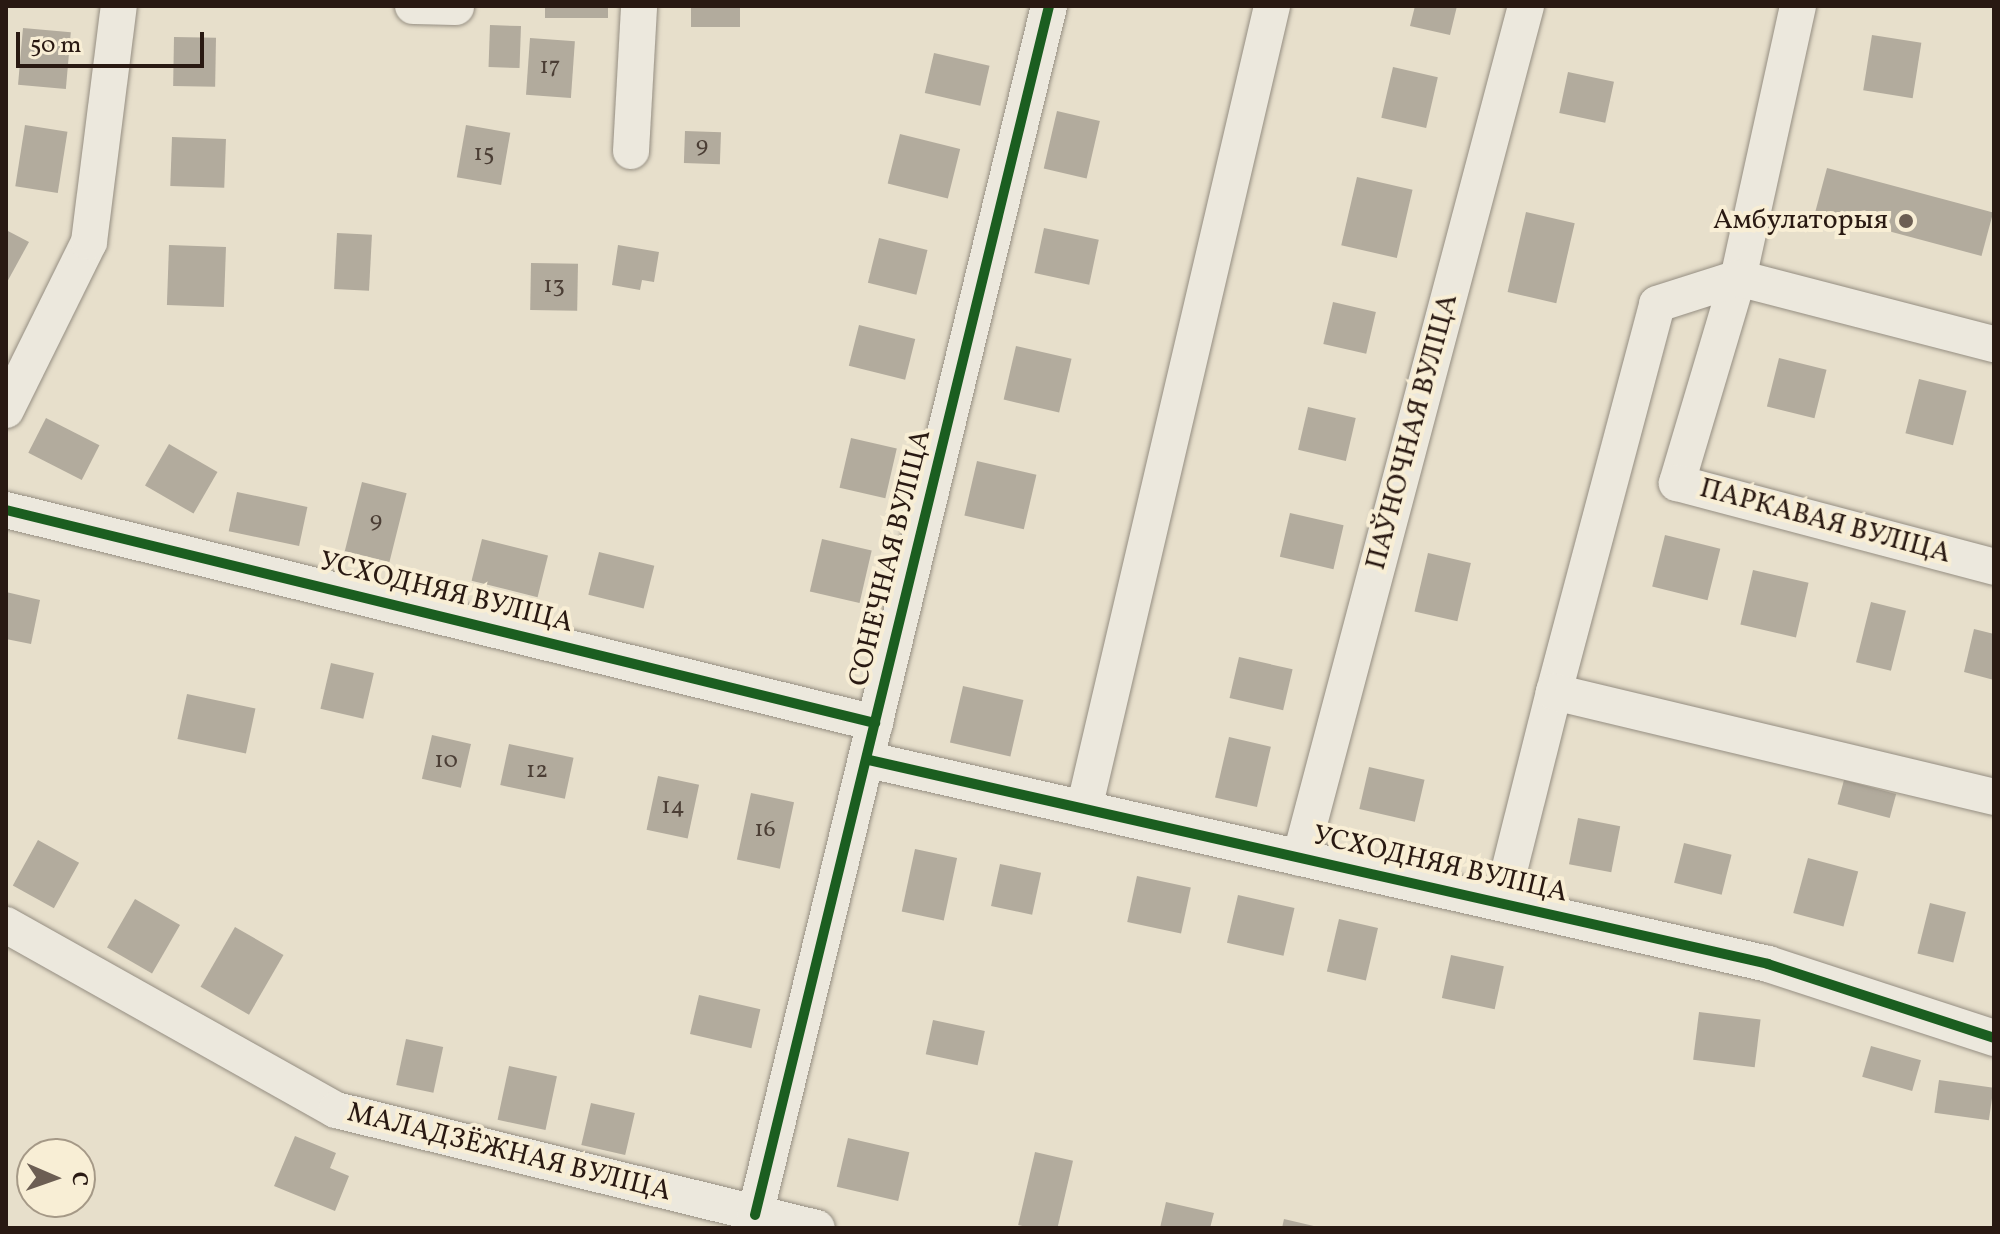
<!DOCTYPE html>
<meta charset="utf-8">
<style>
body{margin:0}
#map{position:relative;width:2000px;height:1234px;overflow:hidden;background:#e7dfcb;font-family:Vollkorn,serif}
div>[style]{position:absolute}
[style*='--x']{left:calc(var(--x)*1px);top:calc(var(--y)*1px);width:calc(var(--w)*1px);rotate:calc(var(--a)*1deg)}
.building>*{inset:0;background:#b2ab9d;transform-origin:0 0}
.roads{filter:drop-shadow(0 0 2px #958e82) drop-shadow(0 0 2px #958e82)}
.minor>*{height:36px;margin:-18px;padding:0 18px;transform-origin:18px;border-radius:18px;background:#ece8dd}
.cycleway>*{height:10px;margin:-5px;padding:0 5px;transform-origin:5px;border-radius:5px;background:#1b5e20}
.dots>*{width:22px;height:22px;translate:-50% -50%;box-sizing:border-box;border:4px solid #f8eed5;border-radius:50%}
span{translate:-50% -50%;white-space:nowrap;text-align:center;line-height:1.15;-webkit-text-stroke:8px #f8eed5;paint-order:stroke}
.number-label{font-size:24px;color:#4b3e35}
.number-label span{-webkit-text-stroke-width:0}
.poi-label{font-size:28px;color:#291912}
.right{translate:-100% -50%;text-align:right}
.street-label{font-size:28px;color:#291912}
.frame{position:absolute;inset:0;border:8px solid #291912;pointer-events:none}
.north{position:absolute;left:16px;top:1138px;width:80px;height:80px;box-sizing:border-box;background:#f8eed5;border:2px solid #a59987;border-radius:50%;rotate:92deg;font-size:22px;font-weight:700;line-height:32px;text-align:center;color:#291912}
.north::after{content:'';display:block;margin:auto;width:28px;height:36px;background:#6c5e53;clip-path:polygon(50% 0,100% 100%,50% 72%,0 100%)}
.scale{position:absolute;left:16px;top:32px;width:188px;height:36px;box-sizing:border-box;border:4px solid #291912;border-top:0;padding-left:10px;font-size:24px;line-height:28px;white-space:nowrap;color:#291912;-webkit-text-stroke:6px #f8eed5;paint-order:stroke}
</style>
<div id="map">
<div class="building">
<i style="left:545px;top:6px;width:63px;height:12px"></i>
<i style="left:691px;top:6px;width:49px;height:21px"></i>
<i style="clip-path:polygon(1415px 6px,1457px 6px,1450px 35px,1410px 26px)"></i>
<i style="left:490px;top:25px;width:31px;height:42px;rotate:2deg"></i>
<i style="left:23px;top:28px;width:48px;height:57px;rotate:5deg"></i>
<i style="left:1872px;top:35px;width:50px;height:56px;rotate:9deg"></i>
<i style="left:174px;top:37px;width:42px;height:49px;rotate:1deg"></i>
<i style="left:530px;top:38px;width:45px;height:57px;rotate:4deg"></i>
<i style="left:934px;top:53px;width:57px;height:41px;rotate:13deg"></i>
<i style="left:1393px;top:67px;width:46px;height:52px;rotate:13deg"></i>
<i style="left:1568px;top:72px;width:47px;height:42px;rotate:12deg"></i>
<i style="left:1057px;top:111px;width:44px;height:59px;rotate:13deg"></i>
<i style="left:25px;top:125px;width:43px;height:62px;rotate:9deg"></i>
<i style="left:466px;top:125px;width:45px;height:53px;rotate:10deg"></i>
<i style="left:685px;top:131px;width:36px;height:32px;rotate:2deg"></i>
<i style="left:900px;top:134px;width:62px;height:51px;rotate:14deg"></i>
<i style="left:172px;top:137px;width:54px;height:49px;rotate:2deg"></i>
<i style="left:1827px;top:168px;width:172px;height:45px;rotate:15deg"></i>
<i style="left:1357px;top:177px;width:57px;height:70px;rotate:13deg"></i>
<i style="left:1526px;top:212px;width:50px;height:82px;rotate:13deg"></i>
<i style="left:1044px;top:228px;width:56px;height:46px;rotate:12deg"></i>
<i style="clip-path:polygon(6px 230px,29px 242px,6px 284px)"></i>
<i style="left:337px;top:233px;width:35px;height:56px;rotate:3deg"></i>
<i style="left:879px;top:238px;width:50px;height:46px;rotate:14deg"></i>
<i style="left:169px;top:245px;width:57px;height:60px;rotate:2deg"></i>
<i style="clip-path:polygon(618px 245px,659px 252px,654px 282px,642px 280px,640px 290px,612px 285px)"></i>
<i style="left:531px;top:263px;width:47px;height:47px;rotate:1deg"></i>
<i style="left:1333px;top:302px;width:44px;height:43px;rotate:13deg"></i>
<i style="left:859px;top:325px;width:58px;height:42px;rotate:14deg"></i>
<i style="left:1016px;top:346px;width:57px;height:55px;rotate:13deg"></i>
<i style="left:1779px;top:358px;width:49px;height:50px;rotate:14deg"></i>
<i style="left:1919px;top:379px;width:49px;height:56px;rotate:14deg"></i>
<i style="left:1308px;top:407px;width:49px;height:44px;rotate:13deg"></i>
<i style="left:46px;top:418px;width:60px;height:39px;rotate:27deg"></i>
<i style="left:851px;top:438px;width:47px;height:51px;rotate:13deg"></i>
<i style="left:169px;top:444px;width:56px;height:48px;rotate:30deg"></i>
<i style="left:977px;top:461px;width:61px;height:56px;rotate:13deg"></i>
<i style="left:362px;top:482px;width:46px;height:71px;rotate:14deg"></i>
<i style="left:237px;top:492px;width:72px;height:40px;rotate:12deg"></i>
<i style="left:1290px;top:513px;width:55px;height:45px;rotate:13deg"></i>
<i style="left:1665px;top:535px;width:57px;height:53px;rotate:14deg"></i>
<i style="left:482px;top:539px;width:68px;height:43px;rotate:14deg"></i>
<i style="left:822px;top:539px;width:51px;height:54px;rotate:13deg"></i>
<i style="left:599px;top:552px;width:57px;height:44px;rotate:14deg"></i>
<i style="left:1428px;top:553px;width:44px;height:60px;rotate:13deg"></i>
<i style="left:1753px;top:570px;width:57px;height:56px;rotate:13deg"></i>
<i style="clip-path:polygon(6px 592px,40px 600px,31px 644px,6px 639px)"></i>
<i style="left:1871px;top:602px;width:36px;height:62px;rotate:14deg"></i>
<i style="clip-path:polygon(1974px 629px,1994px 634px,1994px 680px,1964px 672px)"></i>
<i style="left:1239px;top:657px;width:55px;height:42px;rotate:13deg"></i>
<i style="left:331px;top:663px;width:44px;height:47px;rotate:13deg"></i>
<i style="left:963px;top:686px;width:62px;height:58px;rotate:13deg"></i>
<i style="left:187px;top:694px;width:70px;height:46px;rotate:12deg"></i>
<i style="left:432px;top:735px;width:40px;height:45px;rotate:13deg"></i>
<i style="left:1229px;top:737px;width:43px;height:62px;rotate:13deg"></i>
<i style="left:509px;top:744px;width:66px;height:42px;rotate:12deg"></i>
<i style="left:1369px;top:767px;width:57px;height:43px;rotate:13deg"></i>
<i style="left:658px;top:776px;width:42px;height:55px;rotate:12deg"></i>
<i style="left:1844px;top:780px;width:54px;height:25px;rotate:15deg"></i>
<i style="left:751px;top:793px;width:44px;height:68px;rotate:12deg"></i>
<i style="left:1578px;top:818px;width:43px;height:47px;rotate:11deg"></i>
<i style="left:38px;top:840px;width:47px;height:52px;rotate:29deg"></i>
<i style="left:1684px;top:843px;width:49px;height:41px;rotate:14deg"></i>
<i style="left:915px;top:849px;width:43px;height:64px;rotate:12deg"></i>
<i style="left:1808px;top:858px;width:52px;height:57px;rotate:15deg"></i>
<i style="left:1000px;top:864px;width:42px;height:43px;rotate:12deg"></i>
<i style="left:1137px;top:876px;width:55px;height:47px;rotate:12deg"></i>
<i style="left:1238px;top:895px;width:58px;height:49px;rotate:13deg"></i>
<i style="left:135px;top:899px;width:52px;height:56px;rotate:30deg"></i>
<i style="left:1930px;top:903px;width:37px;height:52px;rotate:14deg"></i>
<i style="left:1339px;top:919px;width:40px;height:54px;rotate:13deg"></i>
<i style="left:235px;top:927px;width:56px;height:69px;rotate:30deg"></i>
<i style="left:1451px;top:955px;width:54px;height:44px;rotate:12deg"></i>
<i style="left:699px;top:995px;width:63px;height:40px;rotate:13deg"></i>
<i style="left:1699px;top:1012px;width:62px;height:48px;rotate:7deg"></i>
<i style="left:933px;top:1020px;width:53px;height:35px;rotate:12deg"></i>
<i style="left:406px;top:1039px;width:38px;height:47px;rotate:12deg"></i>
<i style="left:1871px;top:1046px;width:52px;height:32px;rotate:16deg"></i>
<i style="left:509px;top:1066px;width:49px;height:55px;rotate:12deg"></i>
<i style="left:1939px;top:1080px;width:55px;height:33px;rotate:8deg"></i>
<i style="left:591px;top:1103px;width:45px;height:43px;rotate:13deg"></i>
<i style="clip-path:polygon(295px 1136px,336px 1153px,330px 1168px,349px 1176px,335px 1211px,274px 1186px)"></i>
<i style="left:848px;top:1138px;width:63px;height:50px;rotate:13deg"></i>
<i style="left:1035px;top:1152px;width:39px;height:75px;rotate:13deg"></i>
<i style="clip-path:polygon(1166px 1202px,1214px 1213px,1210px 1228px,1160px 1228px)"></i>
<i style="clip-path:polygon(1284px 1219px,1318px 1227px,1317px 1228px,1282px 1228px)"></i>
</div>
<div class="roads">
<div class="minor">
<i style="--x:413;--y:6;--w:43;--a:1.3"></i>
<i style="--x:1798;--y:6;--w:279;--a:102.4"></i>
<i style="--x:1738;--y:278;--w:214;--a:106.6"></i>
<i style="--x:1677;--y:483;--w:328;--a:14.8"></i>
<i style="--x:631;--y:151;--w:145;--a:-86.8"></i>
<i style="--x:6;--y:410;--w:187;--a:-63.7"></i>
<i style="--x:89;--y:242;--w:238;--a:-82.8"></i>
<i style="--x:6;--y:510;--w:895;--a:13.77"></i>
<i style="--x:1554;--y:692;--w:401;--a:-75.1"></i>
<i style="--x:1657;--y:304;--w:85;--a:-17.8"></i>
<i style="--x:1738;--y:278;--w:264;--a:14.5"></i>
<i style="--x:869;--y:760;--w:922;--a:12.78"></i>
<i style="--x:1768;--y:964;--w:238;--a:18.1"></i>
<i style="--x:1084;--y:809;--w:825;--a:-76.82"></i>
<i style="--x:1300;--y:858;--w:881;--a:-75.14"></i>
<i style="--x:1501;--y:903;--w:218;--a:-75.9"></i>
<i style="--x:1554;--y:692;--w:452;--a:13.4"></i>
<i style="--x:6;--y:925;--w:378;--a:29.3"></i>
<i style="--x:336;--y:1110;--w:495;--a:13.8"></i>
<i style="--x:755;--y:1215;--w:1244;--a:-76.33"></i>
</div>
</div>
<div class="cycleway">
<i style="--x:6;--y:510;--w:895;--a:13.77"></i>
<i style="--x:869;--y:760;--w:922;--a:12.78"></i>
<i style="--x:1768;--y:964;--w:238;--a:18.1"></i>
<i style="--x:755;--y:1215;--w:1244;--a:-76.33"></i>
</div>
<div class="dots">
<i style="left:1906px;top:221px;background:#6c5e53"></i>
</div>
<div class="number-label">
<span style="left:550px;top:68px">17</span>
<span style="left:702px;top:147px">9</span>
<span style="left:484px;top:155px">15</span>
<span style="left:554px;top:287px">13</span>
<span style="left:376px;top:522px">9</span>
<span style="left:446px;top:762px">10</span>
<span style="left:537px;top:772px">12</span>
<span style="left:673px;top:808px">14</span>
<span style="left:765px;top:831px">16</span>
</div>
<div class="poi-label">
<span class="right" style="left:1888px;top:221px">Амбулаторыя</span>
</div>
<div class="street-label">
<span style="left:1413px;top:432px;rotate:-75deg">ПАЎНОЧНАЯ ВУЛІЦА</span>
<span style="left:1825px;top:522px;rotate:15deg">ПАРКАВАЯ ВУЛІЦА</span>
<span style="left:891px;top:558px;rotate:-76deg">СОНЕЧНАЯ ВУЛІЦА</span>
<span style="left:446px;top:593px;rotate:14deg">УСХОДНЯЯ ВУЛІЦА</span>
<span style="left:1440px;top:865px;rotate:13deg">УСХОДНЯЯ ВУЛІЦА</span>
<span style="left:509px;top:1153px;rotate:14deg">МАЛАДЗЁЖНАЯ ВУЛІЦА</span>
</div>
<div class="frame"></div>
<div class="north">С</div>
<div class="scale">50 m</div>
</div>
